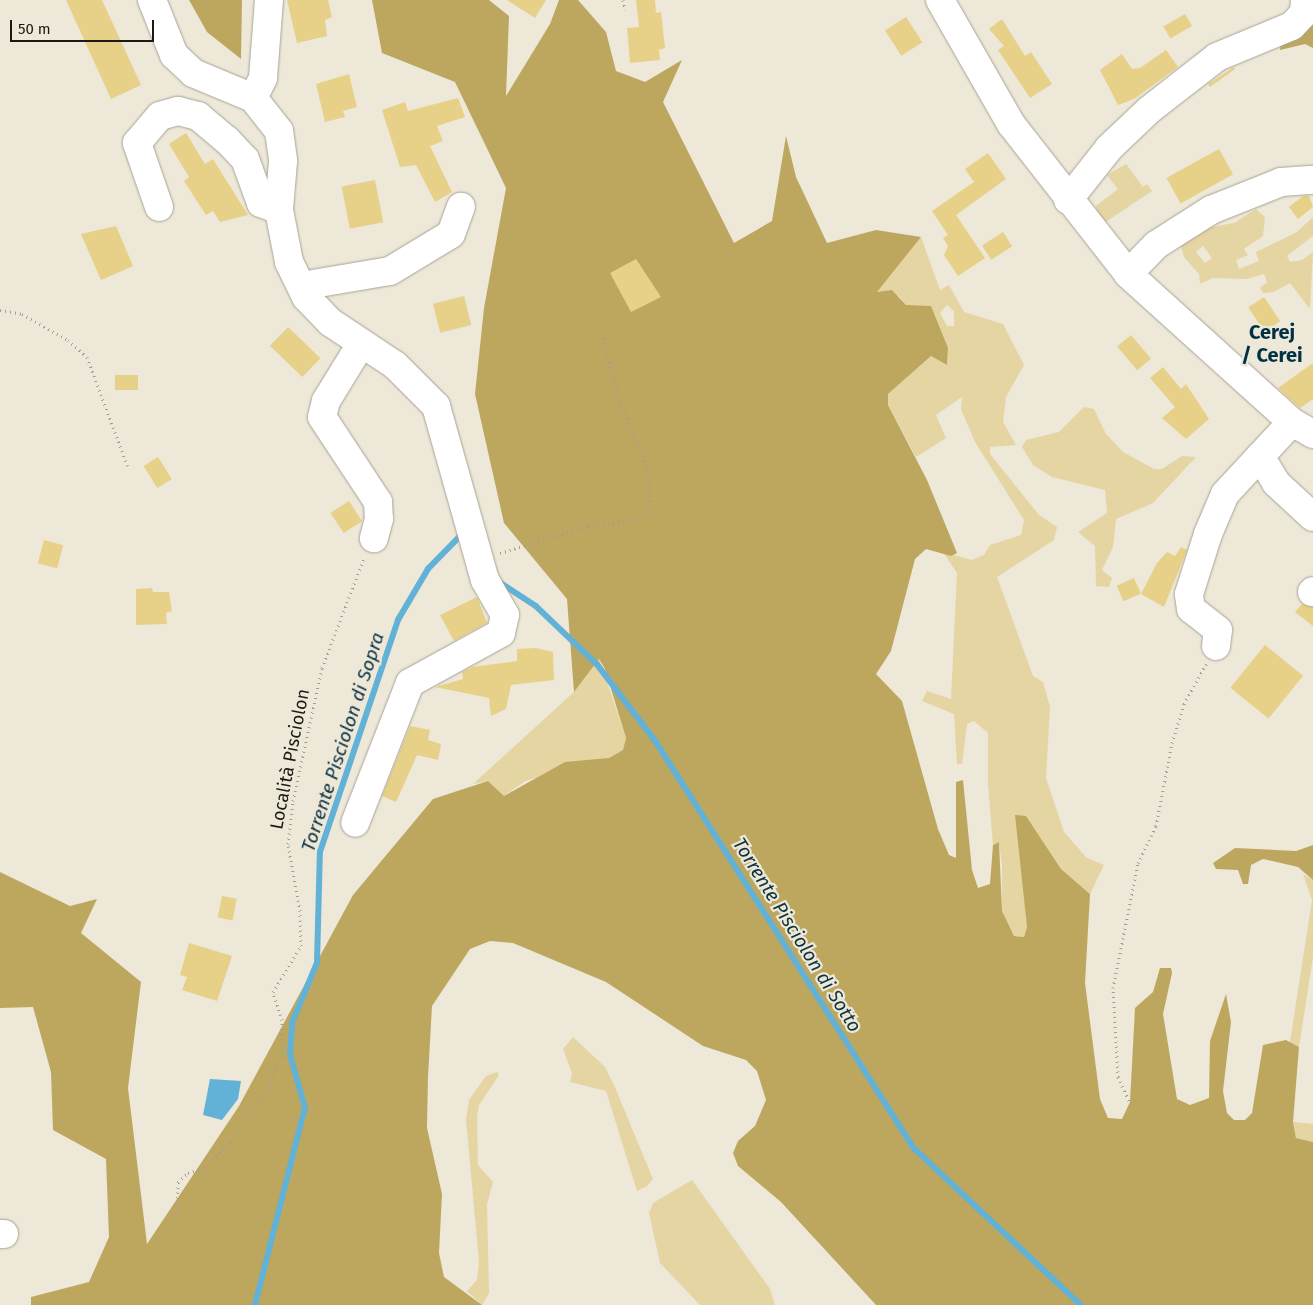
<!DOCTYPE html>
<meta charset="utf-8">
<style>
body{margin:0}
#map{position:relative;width:1313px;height:1305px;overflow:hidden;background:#ede8d8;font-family:"Fira Sans",sans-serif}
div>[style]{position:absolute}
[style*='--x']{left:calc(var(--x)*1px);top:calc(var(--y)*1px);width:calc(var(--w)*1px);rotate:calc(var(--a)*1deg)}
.green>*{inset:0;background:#e4d5a3}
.forest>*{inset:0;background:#bda75f}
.water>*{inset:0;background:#62b1d7}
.stream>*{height:5.5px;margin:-2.75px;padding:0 2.75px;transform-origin:2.75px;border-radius:2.75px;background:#62b1d7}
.building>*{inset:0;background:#e7d188;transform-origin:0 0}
.path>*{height:3px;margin-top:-1.5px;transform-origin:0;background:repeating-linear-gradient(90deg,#a29e91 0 1px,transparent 0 5px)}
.roads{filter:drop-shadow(0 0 1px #a8a394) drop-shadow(0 0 1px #a8a394)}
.minor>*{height:28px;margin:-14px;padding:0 14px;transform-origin:14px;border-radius:14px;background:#fff}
span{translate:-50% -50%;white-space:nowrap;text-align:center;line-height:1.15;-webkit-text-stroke:4.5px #ede8d8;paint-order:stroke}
.street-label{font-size:18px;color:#1b1913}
.water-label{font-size:19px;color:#0d3242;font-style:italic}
.quarter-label{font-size:20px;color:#003145;font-weight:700}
.scale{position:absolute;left:10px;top:20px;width:144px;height:22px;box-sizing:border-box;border:2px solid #1b1913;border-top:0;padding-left:6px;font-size:15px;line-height:18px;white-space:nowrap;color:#1b1913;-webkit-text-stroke:4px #ede8d8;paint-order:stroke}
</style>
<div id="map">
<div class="green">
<i style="clip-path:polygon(1126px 164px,1143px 187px,1147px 184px,1152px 191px,1098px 227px,1096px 206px,1118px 189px,1107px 175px)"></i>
<i style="clip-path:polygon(evenodd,1256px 209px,1265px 217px,1263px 236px,1244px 249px,1248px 255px,1236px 260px,1239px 269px,1259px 261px,1256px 252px,1297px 232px,1313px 217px,1313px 236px,1287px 256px,1290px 262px,1302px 260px,1313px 252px,1310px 309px,1290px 283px,1274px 292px,1263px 293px,1260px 288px,1267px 282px,1264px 274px,1247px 279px,1213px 278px,1200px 284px,1199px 274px,1184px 257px,1181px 246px,1186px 238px,1205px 228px,1234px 223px,1256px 209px,1203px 246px,1212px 258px,1205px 263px,1196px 252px,1203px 246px)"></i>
<i style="clip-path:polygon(evenodd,921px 237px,940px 290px,949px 285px,964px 312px,1003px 324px,1024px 365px,1006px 397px,1003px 422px,1016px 445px,990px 447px,990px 454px,1039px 515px,1057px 527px,1054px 540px,997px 577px,1033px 676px,1043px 682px,1050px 707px,1046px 778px,1064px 832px,1087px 858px,1104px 865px,1090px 894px,1061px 869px,1026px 817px,1022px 865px,1027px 927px,1024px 937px,1014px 936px,1006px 926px,1002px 911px,1002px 866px,999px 842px,993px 845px,988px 784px,988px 733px,974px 721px,967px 724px,962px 764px,957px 764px,954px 714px,922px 701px,927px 691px,951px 699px,957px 573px,943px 552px,972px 560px,984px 555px,990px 545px,1021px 535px,1024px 520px,975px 442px,961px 409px,962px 397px,936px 415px,946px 438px,916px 457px,888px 405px,888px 394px,931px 356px,947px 365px,948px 348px,933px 316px,906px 305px,899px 296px,876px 293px,921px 237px,947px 305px,954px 311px,954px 326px,947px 326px,940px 313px,947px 305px)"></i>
<i style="clip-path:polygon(1084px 407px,1094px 409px,1106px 434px,1123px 452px,1154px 469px,1162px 469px,1182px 456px,1196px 457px,1153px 503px,1116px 519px,1113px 547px,1102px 570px,1112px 578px,1109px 587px,1096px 586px,1095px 546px,1078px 532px,1107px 513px,1105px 490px,1052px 477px,1033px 465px,1022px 447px,1026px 440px,1059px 432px)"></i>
<i style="clip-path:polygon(599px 658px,626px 738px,623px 750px,609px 758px,525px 781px,504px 796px,488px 781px,473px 784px,574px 692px)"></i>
<i style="clip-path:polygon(1303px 874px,1313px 880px,1313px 957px,1299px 1047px,1290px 1042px,1312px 900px)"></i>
<i style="clip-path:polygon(573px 1037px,605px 1067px,614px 1085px,653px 1179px,647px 1186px,637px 1191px,606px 1091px,570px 1082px,572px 1073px,563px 1049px)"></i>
<i style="clip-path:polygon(497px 1072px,499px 1075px,479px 1105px,477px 1116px,478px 1165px,493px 1182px,487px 1204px,489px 1293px,482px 1305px,467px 1291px,477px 1280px,479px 1262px,466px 1119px,469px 1100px,486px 1076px)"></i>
<i style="clip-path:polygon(1293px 1122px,1313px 1124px,1313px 1142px,1296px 1138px)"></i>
<i style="clip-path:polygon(692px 1180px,770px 1289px,775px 1305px,700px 1305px,660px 1263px,649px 1213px,653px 1203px)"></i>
</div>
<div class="forest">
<i style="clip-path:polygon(189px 0,242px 0,241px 59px,207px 32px)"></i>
<i style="clip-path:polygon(372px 0,489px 0,509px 16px,506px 96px,550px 24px,559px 0,578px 0,606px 32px,616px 71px,645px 82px,682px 60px,663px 102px,734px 243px,772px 221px,786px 136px,796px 177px,827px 243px,876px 230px,921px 237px,877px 292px,892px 290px,906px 305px,931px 306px,948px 348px,947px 365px,931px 356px,888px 394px,888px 405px,927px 480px,957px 553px,951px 556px,926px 549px,915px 559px,891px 651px,876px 674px,902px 701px,938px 829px,949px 855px,956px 858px,956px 782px,963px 780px,972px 870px,978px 888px,990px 884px,993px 845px,999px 842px,1002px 911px,1014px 936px,1024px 937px,1027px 927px,1015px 815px,1026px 816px,1061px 869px,1090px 894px,1085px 983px,1100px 1099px,1108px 1118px,1122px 1119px,1130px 1102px,1135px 1008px,1153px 992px,1160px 968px,1171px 968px,1172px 973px,1163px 1014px,1177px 1099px,1190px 1105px,1209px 1098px,1210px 1041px,1226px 994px,1231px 1022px,1223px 1091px,1227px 1113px,1234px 1120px,1245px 1120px,1252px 1113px,1263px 1045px,1286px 1040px,1299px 1047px,1293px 1122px,1296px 1138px,1313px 1142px,1313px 1305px,876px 1305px,781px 1202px,738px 1166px,733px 1153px,738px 1141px,755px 1126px,766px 1100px,757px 1071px,746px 1060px,703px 1046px,606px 982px,513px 943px,490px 941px,470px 949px,432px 1006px,428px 1077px,427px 1128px,442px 1194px,439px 1253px,444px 1277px,482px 1305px,31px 1305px,31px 1297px,89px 1282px,109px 1237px,106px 1159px,53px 1130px,51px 1072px,33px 1007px,0 1008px,0 872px,70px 906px,97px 899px,81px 933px,141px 982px,128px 1088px,147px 1244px,239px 1106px,353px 895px,433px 799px,488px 781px,504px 796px,565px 762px,609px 758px,623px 750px,626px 738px,605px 669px,599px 659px,574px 692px,567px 599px,504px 523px,475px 394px,484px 308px,506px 188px,455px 82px,382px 53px)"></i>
<i style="clip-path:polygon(1313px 0,1313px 48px,1305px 44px,1280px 50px,1281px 39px)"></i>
<i style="clip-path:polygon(1313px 845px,1313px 880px,1298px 867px,1263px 859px,1251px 865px,1248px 884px,1243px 884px,1238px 870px,1216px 869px,1213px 863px,1235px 848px,1296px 851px)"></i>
</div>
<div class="water">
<i style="clip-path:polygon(210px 1079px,241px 1081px,238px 1099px,222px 1120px,203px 1115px)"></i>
</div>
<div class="stream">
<i style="--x:501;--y:583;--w:42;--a:33.3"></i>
<i style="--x:536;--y:606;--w:84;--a:43.6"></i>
<i style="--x:597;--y:664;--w:96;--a:52.7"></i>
<i style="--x:655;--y:740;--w:485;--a:57.6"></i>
<i style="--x:915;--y:1149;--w:228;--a:43.2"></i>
<i style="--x:255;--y:1305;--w:203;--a:-75.8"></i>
<i style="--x:305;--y:1108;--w:55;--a:-105.8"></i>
<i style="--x:290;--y:1055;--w:32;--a:-86"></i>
<i style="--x:292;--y:1023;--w:65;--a:-67.4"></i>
<i style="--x:317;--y:963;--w:111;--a:-88.5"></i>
<i style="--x:320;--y:852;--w:245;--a:-71.4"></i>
<i style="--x:398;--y:620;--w:59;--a:-59.5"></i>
<i style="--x:428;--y:569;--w:52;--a:-45.8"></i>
</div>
<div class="building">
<i style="clip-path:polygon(66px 0,102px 0,141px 85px,111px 99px)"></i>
<i style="clip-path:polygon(287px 0,328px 0,332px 17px,325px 20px,327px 36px,297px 43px)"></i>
<i style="clip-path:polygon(507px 0,546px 0,535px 18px)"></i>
<i style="clip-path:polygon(636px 0,655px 0,656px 13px,661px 12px,665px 48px,659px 50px,660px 60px,630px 63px,627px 28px,639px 27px)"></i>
<i style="left:1185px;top:14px;width:14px;height:25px;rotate:60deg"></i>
<i style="left:906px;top:17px;width:30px;height:25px;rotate:57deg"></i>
<i style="clip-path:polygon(1002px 19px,1025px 56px,1031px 52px,1052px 84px,1030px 98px,998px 50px,1004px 46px,989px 29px)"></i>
<i style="clip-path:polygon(1166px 50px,1178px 67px,1134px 99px,1118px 105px,1100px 70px,1122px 54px,1132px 69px,1140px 68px)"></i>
<i style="clip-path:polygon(1234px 67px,1235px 69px,1210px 87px,1208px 84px)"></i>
<i style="clip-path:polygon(349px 74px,357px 107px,343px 111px,345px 117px,325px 122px,316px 84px)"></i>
<i style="clip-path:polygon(458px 98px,465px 117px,437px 126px,443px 141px,430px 146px,452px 192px,435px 202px,416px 165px,400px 167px,382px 110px,405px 102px,408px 111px)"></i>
<i style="clip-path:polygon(186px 133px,205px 164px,213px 159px,248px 215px,220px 222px,213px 211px,206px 215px,184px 181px,189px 177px,169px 144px)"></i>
<i style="left:1219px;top:149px;width:29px;height:60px;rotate:61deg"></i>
<i style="clip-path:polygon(988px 153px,1006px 179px,956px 215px,985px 258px,958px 276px,944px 255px,948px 246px,943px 238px,948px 235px,932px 211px,974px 182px,965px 169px)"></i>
<i style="left:375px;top:180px;width:43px;height:34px;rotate:79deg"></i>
<i style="clip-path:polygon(1303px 196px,1309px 196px,1313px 207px,1298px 219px,1289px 207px)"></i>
<i style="clip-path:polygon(116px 226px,133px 266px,101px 280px,81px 234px)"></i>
<i style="left:1003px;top:232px;width:17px;height:25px;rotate:57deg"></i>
<i style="clip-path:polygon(636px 259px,661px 297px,631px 312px,610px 273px)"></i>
<i style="left:464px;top:296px;width:30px;height:32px;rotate:76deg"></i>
<i style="left:1264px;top:297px;width:29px;height:19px;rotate:56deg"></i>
<i style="left:288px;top:327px;width:45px;height:26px;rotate:44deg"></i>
<i style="left:1131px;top:335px;width:31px;height:18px;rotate:50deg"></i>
<i style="clip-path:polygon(1313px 363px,1313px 399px,1300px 408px,1278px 388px)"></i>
<i style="clip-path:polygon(1163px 367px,1181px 389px,1186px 384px,1209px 419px,1186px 439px,1162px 418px,1175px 407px,1150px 378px)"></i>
<i style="left:115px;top:375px;width:23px;height:15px"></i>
<i style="left:158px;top:457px;width:26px;height:17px;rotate:58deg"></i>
<i style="left:349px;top:501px;width:24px;height:22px;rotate:57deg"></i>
<i style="left:44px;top:540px;width:20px;height:24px;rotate:15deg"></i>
<i style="clip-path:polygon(1181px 547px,1187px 550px,1164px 607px,1141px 594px,1157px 563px,1167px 552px,1175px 556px)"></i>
<i style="left:1134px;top:578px;width:17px;height:19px;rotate:66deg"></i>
<i style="clip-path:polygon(152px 588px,153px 592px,169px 592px,172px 611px,166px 613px,167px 624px,136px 625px,136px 589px)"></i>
<i style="clip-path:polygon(477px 597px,487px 623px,454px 641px,440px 615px)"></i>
<i style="clip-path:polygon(1302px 604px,1313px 607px,1313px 626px,1295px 612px)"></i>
<i style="left:1265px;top:645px;width:49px;height:55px;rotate:39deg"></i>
<i style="clip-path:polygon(536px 648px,553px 652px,554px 680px,511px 685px,506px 709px,491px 716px,489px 698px,435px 687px,463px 679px,462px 672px,472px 667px,517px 661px,517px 649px)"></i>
<i style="clip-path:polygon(410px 726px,430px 730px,428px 740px,441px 744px,438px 760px,417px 755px,396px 802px,382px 796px)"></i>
<i style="left:222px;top:896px;width:15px;height:22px;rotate:11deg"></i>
<i style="clip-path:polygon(189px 943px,232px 956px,217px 1001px,182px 990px,187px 977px,180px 975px)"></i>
</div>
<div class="path">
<i style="--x:623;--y:0;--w:10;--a:79"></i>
<i style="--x:0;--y:310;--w:22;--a:10"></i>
<i style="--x:22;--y:314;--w:53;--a:29.5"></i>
<i style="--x:68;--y:340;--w:25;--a:42"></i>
<i style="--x:87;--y:357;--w:117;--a:69.6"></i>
<i style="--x:500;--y:553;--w:92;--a:-17.1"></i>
<i style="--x:588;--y:526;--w:47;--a:-7.3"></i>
<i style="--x:635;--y:520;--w:18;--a:-29"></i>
<i style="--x:651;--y:511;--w:41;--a:-94.2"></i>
<i style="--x:648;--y:470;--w:74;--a:-112.1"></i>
<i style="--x:620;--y:401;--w:71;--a:-105.6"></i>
<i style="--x:1131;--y:1105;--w:31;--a:-115"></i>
<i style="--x:1118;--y:1077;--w:89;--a:-93.2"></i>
<i style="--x:1113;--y:988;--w:127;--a:-78.7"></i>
<i style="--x:1138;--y:863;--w:41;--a:-64.1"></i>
<i style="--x:1156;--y:826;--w:85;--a:-79.1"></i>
<i style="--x:1172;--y:743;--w:41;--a:-72.9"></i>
<i style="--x:1184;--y:704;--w:46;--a:-61.2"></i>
<i style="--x:177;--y:1213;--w:31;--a:-88"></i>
<i style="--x:178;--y:1182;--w:13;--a:-42"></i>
<i style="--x:188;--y:1173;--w:18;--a:-19"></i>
<i style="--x:205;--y:1167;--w:40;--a:-45"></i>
<i style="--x:233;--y:1139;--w:60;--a:-55.8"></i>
<i style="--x:267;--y:1089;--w:38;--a:-67"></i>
<i style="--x:282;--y:1054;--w:34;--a:-90"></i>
<i style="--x:282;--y:1020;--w:29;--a:-108"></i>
<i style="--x:273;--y:992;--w:54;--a:-58.7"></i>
<i style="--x:301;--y:946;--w:35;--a:-92"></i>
<i style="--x:300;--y:911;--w:68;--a:-100.2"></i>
<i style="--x:288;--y:844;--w:43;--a:-83.4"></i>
<i style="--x:293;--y:801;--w:136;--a:-77.7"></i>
<i style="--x:322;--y:668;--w:118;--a:-69.1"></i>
</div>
<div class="roads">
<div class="minor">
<i style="--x:152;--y:0;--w:59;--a:68.2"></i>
<i style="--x:174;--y:55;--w:26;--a:43"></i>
<i style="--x:193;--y:73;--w:65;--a:22.6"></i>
<i style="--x:253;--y:98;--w:42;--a:51.8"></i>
<i style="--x:279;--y:131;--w:30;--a:82"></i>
<i style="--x:283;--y:161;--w:49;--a:94.7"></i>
<i style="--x:279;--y:210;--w:53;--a:79.1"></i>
<i style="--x:289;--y:262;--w:39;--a:64"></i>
<i style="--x:306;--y:297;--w:35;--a:46"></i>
<i style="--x:330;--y:322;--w:78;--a:33.5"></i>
<i style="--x:395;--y:365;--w:58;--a:45"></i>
<i style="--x:436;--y:406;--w:181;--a:74.3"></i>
<i style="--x:485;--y:580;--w:40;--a:60.3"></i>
<i style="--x:505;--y:615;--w:18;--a:103"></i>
<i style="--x:501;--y:633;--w:104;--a:151.2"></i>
<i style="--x:410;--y:683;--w:150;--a:111.4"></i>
<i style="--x:940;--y:0;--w:143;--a:60.2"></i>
<i style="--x:1011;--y:124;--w:190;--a:52"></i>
<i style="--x:1128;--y:274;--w:221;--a:42.1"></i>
<i style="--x:1292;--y:422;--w:24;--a:30"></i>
<i style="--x:253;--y:98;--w:22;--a:-63"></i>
<i style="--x:263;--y:78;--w:78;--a:-85.6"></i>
<i style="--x:1068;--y:200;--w:66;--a:-51.7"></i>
<i style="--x:1109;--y:148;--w:55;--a:-43.5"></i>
<i style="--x:1149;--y:110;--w:86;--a:-37.9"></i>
<i style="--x:1217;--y:57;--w:81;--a:-22.5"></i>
<i style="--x:1292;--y:26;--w:18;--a:-47"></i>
<i style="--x:1304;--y:13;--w:13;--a:-86"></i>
<i style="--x:159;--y:207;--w:68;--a:-109"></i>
<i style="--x:137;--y:143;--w:35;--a:-50"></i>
<i style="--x:160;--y:116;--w:19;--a:-16"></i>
<i style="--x:178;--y:111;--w:21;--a:14"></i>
<i style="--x:198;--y:116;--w:38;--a:40"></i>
<i style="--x:227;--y:140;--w:26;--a:47"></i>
<i style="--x:245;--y:159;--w:47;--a:70"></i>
<i style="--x:261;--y:203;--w:19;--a:21"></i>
<i style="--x:1128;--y:274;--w:40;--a:-46"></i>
<i style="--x:1156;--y:245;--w:65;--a:-32.5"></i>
<i style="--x:1211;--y:210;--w:75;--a:-21.8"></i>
<i style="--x:1281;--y:182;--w:32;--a:-4"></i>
<i style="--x:301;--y:286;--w:90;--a:-9.6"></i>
<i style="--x:390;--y:271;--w:71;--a:-31.2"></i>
<i style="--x:451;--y:234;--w:29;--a:-70"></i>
<i style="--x:361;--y:344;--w:67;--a:121.6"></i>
<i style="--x:326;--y:401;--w:16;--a:104"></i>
<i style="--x:322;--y:417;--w:102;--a:56.6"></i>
<i style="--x:378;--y:502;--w:17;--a:87"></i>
<i style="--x:379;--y:519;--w:20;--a:105"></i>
<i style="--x:1260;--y:456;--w:31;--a:59"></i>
<i style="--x:1276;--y:483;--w:50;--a:42.6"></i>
<i style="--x:1312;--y:592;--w:1;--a:-45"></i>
<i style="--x:1216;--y:646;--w:16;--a:-83"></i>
<i style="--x:1218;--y:630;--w:34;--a:-142"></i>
<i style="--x:1191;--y:609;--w:15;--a:-98"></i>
<i style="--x:1189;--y:594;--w:63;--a:-72.4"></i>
<i style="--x:1208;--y:534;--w:43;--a:-67"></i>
<i style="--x:1225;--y:494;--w:98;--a:-47.1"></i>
<i style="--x:0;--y:1234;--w:4;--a:0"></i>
</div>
</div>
<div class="street-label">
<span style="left:290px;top:759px;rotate:-79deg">Località Pisciolon</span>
</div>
<div class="water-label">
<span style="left:343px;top:742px;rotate:-72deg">Torrente Pisciolon di Sopra</span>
<span style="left:797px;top:935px;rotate:58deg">Torrente Pisciolon di Sotto</span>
</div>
<div class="quarter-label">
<span style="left:1272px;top:344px">Cerej<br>/ Cerei</span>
</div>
<div class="scale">50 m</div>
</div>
